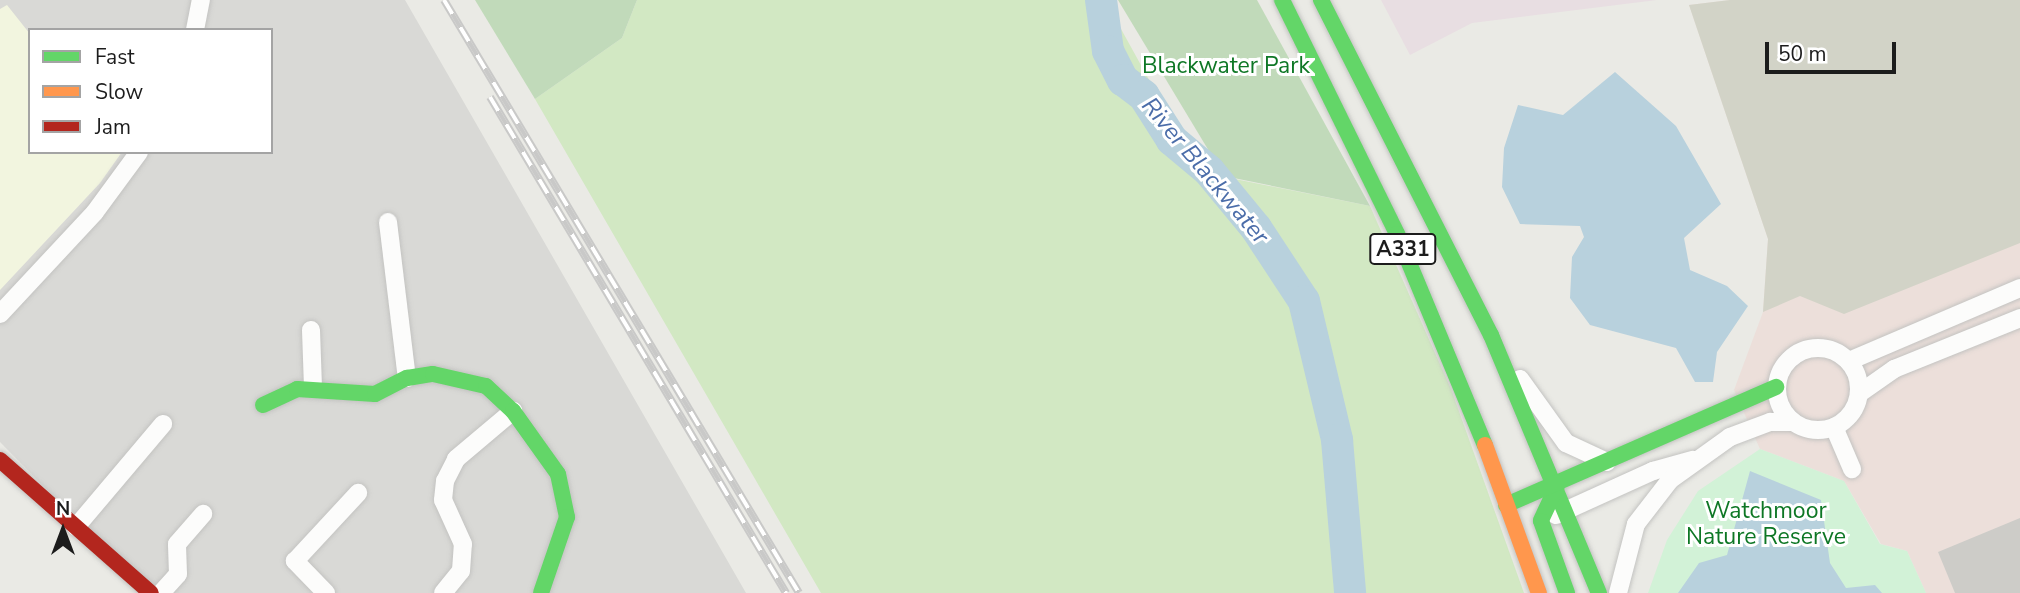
<!DOCTYPE html>
<style>
body{margin:0}
#map{position:relative;width:2020px;height:593px;overflow:hidden;background:#eaeae5;font-family:"Nunito Sans",sans-serif}
div>[style]{position:absolute}
[style*='--x']{left:calc(var(--x)*1px);top:calc(var(--y)*1px);width:calc(var(--w)*1px);rotate:calc(var(--a)*1deg)}
.residential>*{inset:0;background:#d9d9d6}
.commercial>*{inset:0;background:#ecdfda}
.industrial>*{inset:0;background:#e8dee2}
.education>*{inset:0;background:#f2f5df}
.construction>*{inset:0;background:#d2d3c7}
.grass>*{inset:0;background:#d2e8c3}
.forest>*{inset:0;background:#c1daba}
.park>*{inset:0;background:#d2f2d7}
.water>*{inset:0;background:#b8d1dd}
.river>*{height:32px;margin:-16px;padding:0 16px;transform-origin:16px;border-radius:16px;background:#b8d1dd}
.building>*{inset:0;background:#cdccc8}
.roads{filter:drop-shadow(0 0 2px #c3c3c1) drop-shadow(0 0 2px #c3c3c1)}
.street>*{height:18px;margin:-9px;padding:0 9px;transform-origin:9px;border-radius:9px;background:#fcfcfb}
.street>.ring{margin:-9px;padding:0;box-sizing:content-box;background:none;border:18px solid #fcfcfb;border-radius:50%}
.fast>*{height:16px;margin:-8px;padding:0 8px;transform-origin:8px;border-radius:8px;background:#63d668}
.slow>*{height:16px;margin:-8px;padding:0 8px;transform-origin:8px;border-radius:8px;background:#ff974d}
.jam>*{height:16px;margin:-8px;padding:0 8px;transform-origin:8px;border-radius:8px;background:#b3261e}
.rail>*{height:8px;margin-top:-4px;transform-origin:0;background:repeating-linear-gradient(90deg,#fff 0 16px,#c9c9c8 0 32px);box-sizing:border-box;border-block:2px solid #c9c9c8}
span{translate:-50% -50%;white-space:nowrap;text-align:center;line-height:1.15;-webkit-text-stroke:6px #fff;paint-order:stroke}
.shield-label span{padding:2px 5px;background:#fff;border:2px solid;border-radius:5px;-webkit-text-stroke-width:0}
.shield-label{font-size:21px;color:#1c1c1c;font-weight:700}
.park-label{font-size:23px;color:#0e7725}
.water-label{font-size:24px;color:#4b6da9;font-style:italic}
.legend{position:absolute;left:28px;top:28px;width:245px;height:126px;box-sizing:border-box;background:#fff;border:2px solid #a4a4a4;margin:0;padding:9px 12px;list-style:none;font-size:21px;color:#1c1c1c}
.legend li{display:flex;align-items:center;gap:14px;height:35px}
.legend b{width:35px;border:2px solid #a4a4a4}
.north{position:absolute;left:28px;top:495px;width:70px;height:70px;-webkit-text-stroke:5px #fff;paint-order:stroke;rotate:0deg;font-size:19px;font-weight:700;line-height:28px;text-align:center;color:#1c1c1c}
.north::after{content:'';display:block;margin:auto;width:24px;height:32px;background:#1c1c1c;clip-path:polygon(50% 0,100% 100%,50% 72%,0 100%)}
.scale{position:absolute;left:1765px;top:42px;width:131px;height:32px;box-sizing:border-box;border:4px solid #1c1c1c;border-top:0;padding-left:9px;font-size:21px;line-height:24px;white-space:nowrap;color:#1c1c1c;-webkit-text-stroke:5px #fff;paint-order:stroke}
</style>
<div id="map">
<div class="residential">
<i style="clip-path:polygon(evenodd,0 0,405px 0,746px 593px,149px 593px,0 442px,0 0,30px 30px,271px 30px,271px 152px,30px 152px,30px 30px)"></i>
</div>
<div class="commercial">
<i style="clip-path:polygon(1730px 0,2020px 0,2020px 593px,1926px 593px,1907px 551px,1881px 544px,1844px 481px,1760px 449px,1734px 390px,1763px 312px,1768px 239px,1689px 5px)"></i>
</div>
<div class="industrial">
<i style="clip-path:polygon(1381px 0,1657px 0,1472px 23px,1410px 55px)"></i>
</div>
<div class="education">
<i style="clip-path:polygon(7px 5px,30px 34px,30px 152px,122px 152px,100px 183px,0 290px,0 9px)"></i>
</div>
<div class="construction">
<i style="clip-path:polygon(1730px 0,2020px 0,2020px 243px,1844px 314px,1800px 296px,1763px 312px,1768px 239px,1689px 5px)"></i>
</div>
<div class="grass">
<i style="clip-path:polygon(637px 0,1105px 0,1200px 172px,1370px 206px,1451px 389px,1524px 593px,821px 593px,535px 99px,622px 38px)"></i>
</div>
<div class="forest">
<i style="clip-path:polygon(475px 0,637px 0,622px 38px,535px 99px)"></i>
<i style="clip-path:polygon(1118px 0,1257px 0,1370px 206px,1224px 176px)"></i>
</div>
<div class="park">
<i style="clip-path:polygon(1760px 449px,1844px 481px,1880px 544px,1907px 551px,1926px 593px,1648px 593px,1667px 540px,1698px 491px)"></i>
</div>
<div class="water">
<i style="clip-path:polygon(1615px 72px,1676px 126px,1721px 204px,1684px 238px,1690px 270px,1727px 286px,1748px 306px,1717px 352px,1713px 382px,1695px 382px,1676px 348px,1590px 325px,1570px 298px,1572px 257px,1584px 237px,1580px 226px,1520px 224px,1502px 187px,1504px 148px,1518px 105px,1563px 115px)"></i>
<i style="clip-path:polygon(1750px 471px,1821px 500px,1830px 563px,1846px 588px,1875px 585px,1882px 593px,1678px 593px,1699px 563px,1727px 555px)"></i>
</div>
<div class="river">
<i style="--x:1101;--y:0;--w:51;--a:82.2"></i>
<i style="--x:1108;--y:51;--w:33;--a:63"></i>
<i style="--x:1123;--y:80;--w:26;--a:37"></i>
<i style="--x:1144;--y:96;--w:52;--a:57.5"></i>
<i style="--x:1172;--y:140;--w:48;--a:40"></i>
<i style="--x:1209;--y:171;--w:74;--a:50.5"></i>
<i style="--x:1256;--y:228;--w:87;--a:56.7"></i>
<i style="--x:1304;--y:301;--w:143;--a:76.6"></i>
<i style="--x:1337;--y:440;--w:154;--a:85.1"></i>
</div>
<div class="building">
<i style="clip-path:polygon(2020px 518px,2020px 593px,1955px 593px,1938px 552px)"></i>
</div>
<div class="roads">
<div class="street">
<i style="--x:195;--y:30;--w:31;--a:-79"></i>
<i style="--x:388;--y:222;--w:157;--a:83.1"></i>
<i style="--x:0;--y:314;--w:139;--a:-47"></i>
<i style="--x:95;--y:212;--w:74;--a:-53.7"></i>
<i style="--x:311;--y:330;--w:56;--a:88"></i>
<i class="ring" style="left:1777px;top:348px;width:64px;height:64px"></i>
<i style="--x:1849;--y:361;--w:186;--a:-23.1"></i>
<i style="--x:1520;--y:379;--w:79;--a:54.3"></i>
<i style="--x:1566;--y:443;--w:45;--a:24.9"></i>
<i style="--x:1860;--y:393;--w:42;--a:-35.2"></i>
<i style="--x:1894;--y:369;--w:136;--a:-22"></i>
<i style="--x:1834;--y:427;--w:46;--a:66.8"></i>
<i style="--x:1556;--y:515;--w:107;--a:-24.4"></i>
<i style="--x:1653;--y:471;--w:41;--a:-15.8"></i>
<i style="--x:76;--y:527;--w:135;--a:-49.8"></i>
<i style="--x:161;--y:593;--w:25;--a:-48"></i>
<i style="--x:178;--y:574;--w:30;--a:-92"></i>
<i style="--x:177;--y:544;--w:40;--a:-49"></i>
<i style="--x:326;--y:593;--w:45;--a:-134.1"></i>
<i style="--x:295;--y:561;--w:93;--a:-47.2"></i>
<i style="--x:443;--y:593;--w:28;--a:-51"></i>
<i style="--x:461;--y:571;--w:27;--a:-86"></i>
<i style="--x:463;--y:544;--w:48;--a:-114.4"></i>
<i style="--x:443;--y:500;--w:19;--a:-84"></i>
<i style="--x:445;--y:481;--w:25;--a:-63"></i>
<i style="--x:456;--y:459;--w:75;--a:-40.1"></i>
<i style="--x:1618;--y:593;--w:71;--a:-75.4"></i>
<i style="--x:1636;--y:524;--w:56;--a:-52.3"></i>
<i style="--x:1670;--y:480;--w:74;--a:-35.6"></i>
<i style="--x:1730;--y:437;--w:43;--a:-20.6"></i>
<i style="--x:1770;--y:422;--w:23;--a:0"></i>
</div>
<div class="fast">
<i style="--x:1282;--y:0;--w:261;--a:63.8"></i>
<i style="--x:1397;--y:234;--w:229;--a:67.4"></i>
<i style="--x:1321;--y:0;--w:376;--a:63.1"></i>
<i style="--x:1491;--y:335;--w:280;--a:67.3"></i>
<i style="--x:263;--y:405;--w:38;--a:-25"></i>
<i style="--x:297;--y:389;--w:78;--a:3.7"></i>
<i style="--x:375;--y:394;--w:36;--a:-27"></i>
<i style="--x:407;--y:378;--w:26;--a:-9"></i>
<i style="--x:433;--y:374;--w:54;--a:12.8"></i>
<i style="--x:486;--y:386;--w:37;--a:43"></i>
<i style="--x:513;--y:411;--w:77;--a:54.5"></i>
<i style="--x:558;--y:474;--w:44;--a:78.2"></i>
<i style="--x:567;--y:517;--w:80;--a:108.9"></i>
<i style="--x:1557;--y:486;--w:38;--a:115"></i>
<i style="--x:1541;--y:521;--w:77;--a:70.1"></i>
<i style="--x:1506;--y:505;--w:295;--a:-23.6"></i>
</div>
<div class="slow">
<i style="--x:1485;--y:445;--w:158;--a:70"></i>
</div>
<div class="jam">
<i style="--x:0;--y:460;--w:201;--a:41.4"></i>
</div>
</div>
<div class="rail">
<i style="--x:444;--y:0;--w:691;--a:59.09"></i>
<i style="--x:490;--y:97;--w:578;--a:59.17"></i>
</div>
<div class="shield-label">
<span style="left:1403px;top:249px">A331</span>
</div>
<div class="park-label">
<span style="left:1226px;top:66px">Blackwater Park</span>
<span style="left:1766px;top:524px">Watchmoor<br>Nature Reserve</span>
</div>
<div class="water-label">
<span style="left:1205px;top:171px;rotate:50deg">River Blackwater</span>
</div>
<ul class="legend">
<li><b style="height:9px;background:#63d668"></b>Fast</li>
<li><b style="height:9px;background:#ff974d"></b>Slow</li>
<li><b style="height:9px;background:#b3261e"></b>Jam</li>
</ul>
<div class="north">N</div>
<div class="scale">50 m</div>
</div>
